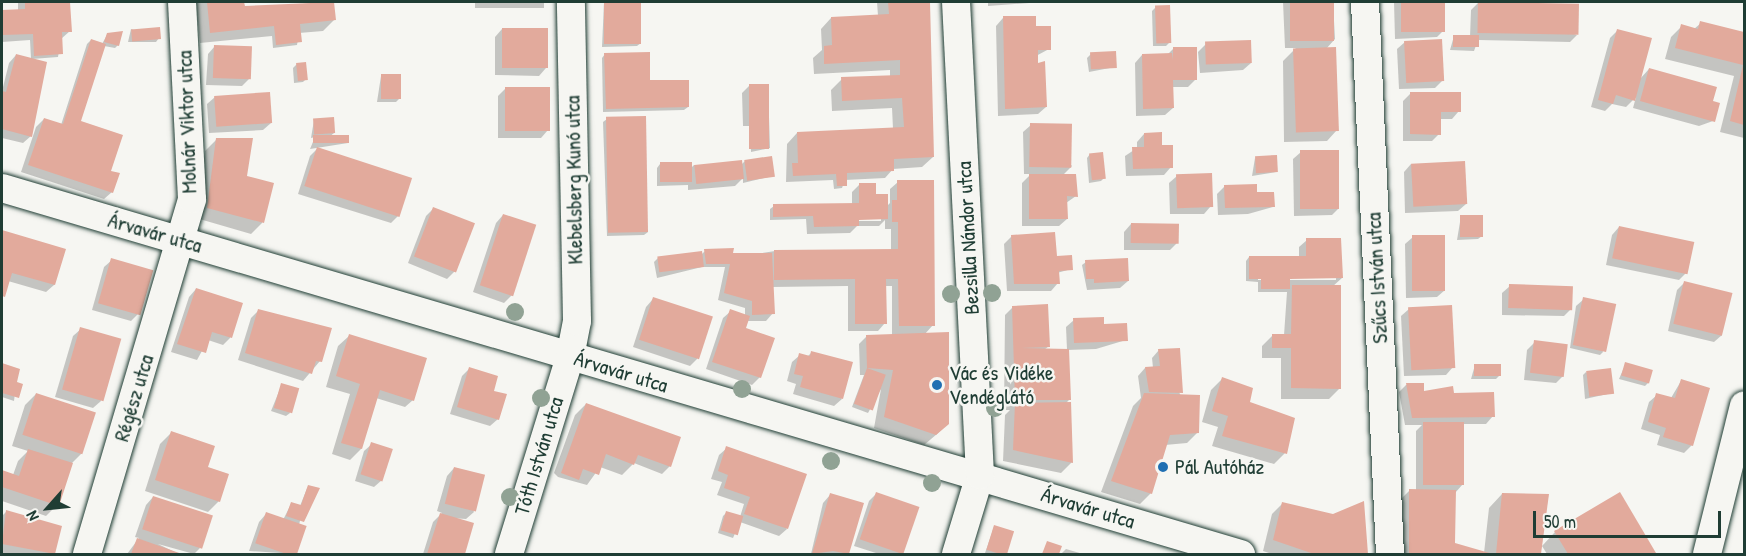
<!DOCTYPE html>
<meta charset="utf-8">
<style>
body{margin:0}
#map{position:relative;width:1746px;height:556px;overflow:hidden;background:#f6f6f2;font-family:"Patrick Hand",sans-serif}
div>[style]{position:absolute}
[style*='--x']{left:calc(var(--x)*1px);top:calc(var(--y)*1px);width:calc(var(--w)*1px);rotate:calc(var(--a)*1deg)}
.shadow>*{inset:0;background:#0003;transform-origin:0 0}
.building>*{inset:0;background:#e2aa9c;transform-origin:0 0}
.roads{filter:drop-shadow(0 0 2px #1f3d34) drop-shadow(0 0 2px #1f3d34)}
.minor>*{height:28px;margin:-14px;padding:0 14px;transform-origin:14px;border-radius:14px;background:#f6f6f2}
.trees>*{width:18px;height:18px;margin:-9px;border-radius:50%;background:#90a294}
.dots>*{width:16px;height:16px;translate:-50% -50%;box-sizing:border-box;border:3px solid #f6f6f2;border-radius:50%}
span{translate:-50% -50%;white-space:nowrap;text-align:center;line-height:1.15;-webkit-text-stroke:5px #f6f6f2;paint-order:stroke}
.street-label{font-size:21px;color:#1f3d34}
.poi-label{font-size:21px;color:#1f3d34}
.left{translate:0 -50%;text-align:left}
.frame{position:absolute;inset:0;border:3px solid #1f3d34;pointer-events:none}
.north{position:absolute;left:18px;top:478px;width:60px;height:60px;-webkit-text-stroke:4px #f6f6f2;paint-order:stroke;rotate:243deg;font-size:16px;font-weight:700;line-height:24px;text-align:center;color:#1f3d34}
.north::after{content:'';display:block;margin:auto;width:21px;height:27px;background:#1f3d34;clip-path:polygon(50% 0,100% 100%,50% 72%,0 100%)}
.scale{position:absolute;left:1533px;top:511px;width:188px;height:27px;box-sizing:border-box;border:3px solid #1f3d34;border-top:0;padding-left:8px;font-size:18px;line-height:21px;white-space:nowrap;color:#1f3d34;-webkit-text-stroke:4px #f6f6f2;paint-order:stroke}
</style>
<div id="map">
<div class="shadow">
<i style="clip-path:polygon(18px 2px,69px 2px,70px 31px,61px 39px,58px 57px,32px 59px,31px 136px,23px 143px,2px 138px,2px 91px,9px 63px,16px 55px,31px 59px,30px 40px,2px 42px,2px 12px,18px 11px)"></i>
<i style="clip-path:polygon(196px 2px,243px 2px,244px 8px,332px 2px,334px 20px,323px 31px,299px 33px,297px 45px,273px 48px,272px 36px,200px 43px)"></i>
<i style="left:475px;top:2px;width:69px;height:6px"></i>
<i style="clip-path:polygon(604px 2px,640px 2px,641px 43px,637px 46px,602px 47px)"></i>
<i style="clip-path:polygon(877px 2px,928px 2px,933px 157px,922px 167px,893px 169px,885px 178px,845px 180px,842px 188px,834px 189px,833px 180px,786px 182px,787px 144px,797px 133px,893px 129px,892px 108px,832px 111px,831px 90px,842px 79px,890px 77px,890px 70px,814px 74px,813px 58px,822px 50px,821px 29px,831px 18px,878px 16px)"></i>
<i style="clip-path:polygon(988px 2px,1043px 2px,988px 6px)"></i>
<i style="clip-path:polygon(1283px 2px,1333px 2px,1335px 39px,1326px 49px,1337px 130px,1327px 141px,1284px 142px,1283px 61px,1296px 48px,1285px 48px)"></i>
<i style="clip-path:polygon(1394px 2px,1444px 2px,1445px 29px,1437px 37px,1395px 39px)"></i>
<i style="clip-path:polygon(1478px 3px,1577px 35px,1570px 42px,1478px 40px,1474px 51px,1450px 50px,1454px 36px,1470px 37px,1471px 10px)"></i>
<i style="clip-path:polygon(1156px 7px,1170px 42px,1166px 46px,1153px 46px,1152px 11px)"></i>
<i style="clip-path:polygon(1003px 18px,1034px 28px,1049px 49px,1036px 56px,1046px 107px,1038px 114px,998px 116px,996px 26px)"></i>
<i style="clip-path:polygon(1701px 23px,1744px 34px,1744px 138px,1720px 132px,1734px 76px,1665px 59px,1671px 37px,1682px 26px,1694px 29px)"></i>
<i style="clip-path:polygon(131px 29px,159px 38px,156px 42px,128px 42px)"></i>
<i style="clip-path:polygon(502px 29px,546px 68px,539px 76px,495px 75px,495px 37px)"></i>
<i style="clip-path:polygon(1618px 30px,1639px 80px,1649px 69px,1710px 106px,1713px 121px,1699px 126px,1633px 108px,1636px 97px,1626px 107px,1612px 104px,1605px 111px,1591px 107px,1610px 38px)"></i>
<i style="clip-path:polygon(107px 35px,118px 45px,115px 48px,104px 46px,79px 122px,109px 172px,112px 192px,104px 199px,21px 172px,36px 127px,44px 119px,61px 125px,87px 44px,91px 40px,102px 44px)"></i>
<i style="clip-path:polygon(1405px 42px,1443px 80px,1435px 88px,1399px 89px,1397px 49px)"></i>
<i style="clip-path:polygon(1206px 44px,1251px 63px,1243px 70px,1200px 73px,1198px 52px)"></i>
<i style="clip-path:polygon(215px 46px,249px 79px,242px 86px,206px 85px,208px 54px)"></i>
<i style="clip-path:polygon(1174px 48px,1196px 79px,1188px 87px,1172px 87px,1173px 108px,1165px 115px,1136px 116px,1135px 63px,1142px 55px,1168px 54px)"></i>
<i style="clip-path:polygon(605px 54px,649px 82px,688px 107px,684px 110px,603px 112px,602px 58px)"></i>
<i style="clip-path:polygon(1091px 54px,1115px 67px,1089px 72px,1087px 58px)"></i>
<i style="clip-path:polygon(297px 64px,306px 79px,303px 82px,294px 83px,293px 68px)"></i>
<i style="clip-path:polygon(381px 76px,399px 99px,396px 102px,377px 102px)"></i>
<i style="clip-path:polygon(768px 85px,770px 148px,751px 152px,750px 126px,743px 126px,742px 93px,749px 86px)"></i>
<i style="clip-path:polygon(506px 88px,548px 130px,541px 138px,498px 138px,498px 96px)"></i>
<i style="clip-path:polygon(1410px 94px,1459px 111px,1452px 119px,1439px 119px,1439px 134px,1432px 141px,1403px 141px,1403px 101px)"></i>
<i style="clip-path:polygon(215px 97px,271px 123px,263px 130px,209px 133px,207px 104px)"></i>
<i style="clip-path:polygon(607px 119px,648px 232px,644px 235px,607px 236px,603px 122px)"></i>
<i style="clip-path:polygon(314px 120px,334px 133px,328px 138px,348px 143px,310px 149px,315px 137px,311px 138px)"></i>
<i style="clip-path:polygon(1031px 125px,1072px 166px,1063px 175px,1076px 196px,1066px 203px,1067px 219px,1059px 226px,1022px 226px,1022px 183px,1031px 174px,1024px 174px,1023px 132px)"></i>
<i style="clip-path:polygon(1144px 134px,1161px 147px,1171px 167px,1164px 175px,1126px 176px,1125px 156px,1137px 148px,1137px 142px)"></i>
<i style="clip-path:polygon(216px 140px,246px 177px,273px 184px,262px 223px,251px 234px,196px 218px,205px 151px)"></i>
<i style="clip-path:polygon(317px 149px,399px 215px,391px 223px,298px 194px,310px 156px)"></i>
<i style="clip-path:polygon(1301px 152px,1339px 208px,1332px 215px,1294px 216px,1293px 159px)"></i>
<i style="clip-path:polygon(1090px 154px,1104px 178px,1101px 181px,1089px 183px,1087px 158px)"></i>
<i style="clip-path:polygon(1255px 158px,1276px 172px,1252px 176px)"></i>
<i style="clip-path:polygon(745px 161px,773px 176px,743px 183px,743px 178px,735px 186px,688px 190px,688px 185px,657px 186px,657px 168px,660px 164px,690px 169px,694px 165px,741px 165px)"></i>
<i style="clip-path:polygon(1411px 164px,1466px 204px,1458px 211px,1405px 213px,1404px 172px)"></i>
<i style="clip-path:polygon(1177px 176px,1211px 206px,1204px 214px,1170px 214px,1169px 183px)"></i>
<i style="clip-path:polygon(evenodd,898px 182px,933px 325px,924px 335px,948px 423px,937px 434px,924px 445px,874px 428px,881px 389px,868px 413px,852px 407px,864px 375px,860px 375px,859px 344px,867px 336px,892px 336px,892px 286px,885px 286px,885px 323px,878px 331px,848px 331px,848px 286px,772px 287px,773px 313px,766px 321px,747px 321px,744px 329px,760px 377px,752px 385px,706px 369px,723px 318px,731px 311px,745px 316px,745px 308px,718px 300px,725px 267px,702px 267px,657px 278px,654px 262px,658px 258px,701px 255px,705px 251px,730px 258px,775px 251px,891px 250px,891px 229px,885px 229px,885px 220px,879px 226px,857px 226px,850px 233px,807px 234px,806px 219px,770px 220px,770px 209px,774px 206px,852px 205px,852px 192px,859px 185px,886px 207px,890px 203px,890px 189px,898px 182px,851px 218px,881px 218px,881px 221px,851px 221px,851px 218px)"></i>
<i style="clip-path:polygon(1225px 186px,1256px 195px,1273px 207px,1248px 214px,1218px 215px,1217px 194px)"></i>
<i style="clip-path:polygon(433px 209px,455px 271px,447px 279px,408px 263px,426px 216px)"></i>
<i style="clip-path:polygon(503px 215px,512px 295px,504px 303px,473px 292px,496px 223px)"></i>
<i style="clip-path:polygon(1461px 216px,1482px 236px,1478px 239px,1457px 240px)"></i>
<i style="clip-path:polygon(1131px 224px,1177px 243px,1170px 250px,1124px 250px,1124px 232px)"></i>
<i style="clip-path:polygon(1619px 227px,1686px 273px,1679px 280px,1606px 265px,1612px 235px)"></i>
<i style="clip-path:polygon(2px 232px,64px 250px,54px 285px,46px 292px,8px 281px,2px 299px)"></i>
<i style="clip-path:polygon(1012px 236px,1056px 258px,1071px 269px,1057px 273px,1058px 283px,1051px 291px,1007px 291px,1004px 244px)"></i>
<i style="clip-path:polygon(1413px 237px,1445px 290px,1437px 297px,1406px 298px,1405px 244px)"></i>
<i style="clip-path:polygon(evenodd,1307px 240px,1342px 278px,1332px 287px,1340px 388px,1329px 399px,1281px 399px,1281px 358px,1262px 358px,1262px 346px,1273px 335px,1284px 335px,1287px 292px,1258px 292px,1258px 282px,1246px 281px,1246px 261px,1249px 257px,1299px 257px,1299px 247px,1307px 240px,1258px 277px,1336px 277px,1336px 280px,1258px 280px,1258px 277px)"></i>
<i style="clip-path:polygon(112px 260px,138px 314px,131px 321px,92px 310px,104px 267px)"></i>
<i style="clip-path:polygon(1086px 262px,1128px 281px,1120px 288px,1087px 290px,1082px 265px)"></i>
<i style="clip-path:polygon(1684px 283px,1722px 335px,1714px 342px,1668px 331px,1677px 290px)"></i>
<i style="clip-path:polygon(1510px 286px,1571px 309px,1564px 316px,1502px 315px,1502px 293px)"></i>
<i style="clip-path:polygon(196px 289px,241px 304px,230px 338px,223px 345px,208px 340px,197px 360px,171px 352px,189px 297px)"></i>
<i style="clip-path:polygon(653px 299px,711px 318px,697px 359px,690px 366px,633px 347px,646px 307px)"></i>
<i style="clip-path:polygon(1584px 299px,1603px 352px,1600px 355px,1570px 348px,1576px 306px)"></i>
<i style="clip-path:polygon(1013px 307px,1049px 346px,1044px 350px,1069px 400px,1066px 403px,1072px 462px,1061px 473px,1003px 461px,1005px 415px,1010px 410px,1004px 410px,1005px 315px)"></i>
<i style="clip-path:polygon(1409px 309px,1453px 367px,1446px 375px,1404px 376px,1401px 316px)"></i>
<i style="clip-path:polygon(259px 310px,330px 329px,320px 361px,303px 381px,238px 360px,251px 318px)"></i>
<i style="clip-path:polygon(1074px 320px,1103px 328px,1126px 340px,1096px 349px,1067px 350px,1066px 327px)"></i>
<i style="clip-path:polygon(81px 329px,101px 401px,93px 408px,55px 397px,73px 336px)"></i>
<i style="clip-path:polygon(349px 336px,413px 400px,405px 407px,376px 398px,361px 449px,350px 460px,332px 454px,350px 394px,326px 387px,338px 346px)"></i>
<i style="clip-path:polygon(1535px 342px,1563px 376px,1556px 383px,1524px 380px,1527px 350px)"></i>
<i style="clip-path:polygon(1159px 350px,1198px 432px,1187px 443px,1165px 445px,1151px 493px,1140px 504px,1101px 492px,1133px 406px,1141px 398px,1138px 376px,1145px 368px,1153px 368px,1152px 358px)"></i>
<i style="clip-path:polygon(812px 352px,842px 399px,834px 406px,793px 394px,796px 384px,787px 381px,792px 362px,800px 355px,807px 357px)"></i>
<i style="clip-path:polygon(1626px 363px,1648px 383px,1645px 386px,1619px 379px)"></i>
<i style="clip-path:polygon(2px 365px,18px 370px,14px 401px,2px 397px)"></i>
<i style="clip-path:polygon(1475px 365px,1500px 375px,1496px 379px,1471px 379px)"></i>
<i style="clip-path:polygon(469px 369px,492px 392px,498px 419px,490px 426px,450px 414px,462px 376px)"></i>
<i style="clip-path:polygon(1586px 372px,1612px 393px,1585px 399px,1583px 375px)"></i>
<i style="clip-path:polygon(1222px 379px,1248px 403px,1285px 453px,1274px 464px,1212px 446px,1218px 427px,1202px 422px,1211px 390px)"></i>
<i style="clip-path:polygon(1681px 381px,1692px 445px,1684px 453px,1657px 445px,1660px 435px,1641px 429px,1649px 402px,1657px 395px,1671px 398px)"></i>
<i style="clip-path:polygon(282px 384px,290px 413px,286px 416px,271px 411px)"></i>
<i style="clip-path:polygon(1423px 384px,1423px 393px,1452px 394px,1493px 416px,1486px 424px,1463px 424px,1463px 484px,1455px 493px,1454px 544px,1484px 553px,1489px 508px,1502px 494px,1547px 495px,1540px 554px,1396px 554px,1396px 504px,1410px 490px,1416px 491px,1416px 431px,1422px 425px,1405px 425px,1399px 392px,1406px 385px)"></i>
<i style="clip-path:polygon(36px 394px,82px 453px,70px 465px,57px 505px,46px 516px,2px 501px,2px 472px,13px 475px,18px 461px,28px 451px,12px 446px,25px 405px)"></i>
<i style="clip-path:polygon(586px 404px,670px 466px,662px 474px,634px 463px,622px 475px,600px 467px,587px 485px,558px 477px,554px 473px,575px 415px)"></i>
<i style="clip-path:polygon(171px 433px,206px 468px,219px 501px,208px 512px,145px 491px,160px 444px)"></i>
<i style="clip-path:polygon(372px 444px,382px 480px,374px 487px,355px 481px,364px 451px)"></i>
<i style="clip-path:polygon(727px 448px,787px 529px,779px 536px,740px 522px,733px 538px,718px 533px,723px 516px,726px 513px,740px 517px,744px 504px,717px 495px,722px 482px,711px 479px,719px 455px)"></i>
<i style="clip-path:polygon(454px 468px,474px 512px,466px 519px,451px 518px,472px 524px,463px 554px,423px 554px,433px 522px,442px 513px,437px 511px,447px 476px)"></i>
<i style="clip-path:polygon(308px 486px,299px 525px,305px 527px,296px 554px,249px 551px,259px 522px,266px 514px,283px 520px,291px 504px,300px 506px)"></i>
<i style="clip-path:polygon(877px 493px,903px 553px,901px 554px,879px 554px,854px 546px,869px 501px)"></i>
<i style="clip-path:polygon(830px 495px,862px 504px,848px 554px,811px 554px,823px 503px)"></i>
<i style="clip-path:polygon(153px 497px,200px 548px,194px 554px,158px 544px,179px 554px,127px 554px,139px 538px,135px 537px,146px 505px)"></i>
<i style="clip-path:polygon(1283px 503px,1367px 554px,1272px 554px,1263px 551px,1272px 514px)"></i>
<i style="clip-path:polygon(6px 512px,61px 527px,53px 554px,2px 553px,2px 516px)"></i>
<i style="clip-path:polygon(994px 527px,1012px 532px,1006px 554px,985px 553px)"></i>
<i style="clip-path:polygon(1555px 532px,1654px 553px,1547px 554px,1542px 546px)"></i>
<i style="clip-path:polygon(1066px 549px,1083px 554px,1061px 554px)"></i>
</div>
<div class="building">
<i style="clip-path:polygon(25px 2px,70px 2px,72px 32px,62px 32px,63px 54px,34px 56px,33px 34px,2px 35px,2px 10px,25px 9px)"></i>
<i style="clip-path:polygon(207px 2px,244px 2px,245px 6px,334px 2px,336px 20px,300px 24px,302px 42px,276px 45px,274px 26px,210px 33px)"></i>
<i style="left:604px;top:2px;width:37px;height:42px"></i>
<i style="clip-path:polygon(888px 2px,930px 2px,934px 157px,894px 159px,894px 171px,847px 173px,847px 186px,837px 186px,836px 174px,793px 176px,792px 163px,798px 163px,797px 132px,904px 127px,902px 98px,842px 101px,841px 77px,900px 75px,900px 60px,824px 64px,824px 46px,832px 45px,831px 17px,889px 14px)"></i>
<i style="left:1290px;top:2px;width:44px;height:39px"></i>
<i style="left:1401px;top:2px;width:44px;height:30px"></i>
<i style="left:1478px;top:2px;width:101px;height:31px;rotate:1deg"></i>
<i style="left:1170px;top:5px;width:38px;height:15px;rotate:88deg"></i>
<i style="clip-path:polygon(1003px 16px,1036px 16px,1036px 26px,1051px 26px,1051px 50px,1038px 50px,1038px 63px,1045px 61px,1047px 107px,1005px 109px)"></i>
<i style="clip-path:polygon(1700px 21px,1744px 32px,1744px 125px,1730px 121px,1743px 65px,1675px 48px,1681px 24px,1698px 29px)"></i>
<i style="left:160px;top:27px;width:12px;height:29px;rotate:85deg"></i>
<i style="left:502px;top:28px;width:46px;height:40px"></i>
<i style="clip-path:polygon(1617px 29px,1652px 38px,1635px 101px,1616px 95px,1613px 104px,1598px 100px)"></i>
<i style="clip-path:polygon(123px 31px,119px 46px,104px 42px,107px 33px)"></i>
<i style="left:1453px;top:35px;width:26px;height:12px"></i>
<i style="clip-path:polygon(91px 39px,106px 44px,81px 121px,123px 135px,111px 171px,120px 173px,113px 193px,28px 165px,44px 118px,63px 124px)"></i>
<i style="left:1442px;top:39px;width:42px;height:38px;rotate:87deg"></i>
<i style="left:1251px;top:40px;width:23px;height:46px;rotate:88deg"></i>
<i style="left:214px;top:45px;width:38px;height:33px;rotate:2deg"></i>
<i style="clip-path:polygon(1173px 47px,1197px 47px,1197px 80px,1173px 80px,1174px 108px,1143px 109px,1142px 54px,1172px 53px,1173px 60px)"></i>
<i style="left:1336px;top:47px;width:84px;height:43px;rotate:88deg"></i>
<i style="left:1116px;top:51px;width:17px;height:26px;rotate:87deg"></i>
<i style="clip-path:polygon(650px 52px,650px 80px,689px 80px,689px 107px,606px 109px,604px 53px)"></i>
<i style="clip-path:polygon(16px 54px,47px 62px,32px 137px,2px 129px,2px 91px,6px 92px)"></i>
<i style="left:306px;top:62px;width:18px;height:10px;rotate:84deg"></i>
<i style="clip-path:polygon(1649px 68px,1717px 87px,1713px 101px,1720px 103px,1715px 122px,1640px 101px)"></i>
<i style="left:381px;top:74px;width:20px;height:25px"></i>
<i style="left:749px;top:84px;width:20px;height:65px"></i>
<i style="left:505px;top:87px;width:45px;height:44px"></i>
<i style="left:270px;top:92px;width:31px;height:56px;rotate:86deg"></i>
<i style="clip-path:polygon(1410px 92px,1461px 92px,1461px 112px,1441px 112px,1441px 135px,1410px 134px)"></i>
<i style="left:646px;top:116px;width:116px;height:40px;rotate:89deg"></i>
<i style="left:334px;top:117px;width:16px;height:21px;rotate:86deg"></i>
<i style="left:1030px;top:123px;width:42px;height:44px;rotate:1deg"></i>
<i style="clip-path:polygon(1162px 132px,1162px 145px,1173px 145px,1173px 168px,1133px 169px,1132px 147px,1144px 147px,1144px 133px)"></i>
<i style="left:349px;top:135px;width:8px;height:36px;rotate:90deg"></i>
<i style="clip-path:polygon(216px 138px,253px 138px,247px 176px,274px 183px,264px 223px,207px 208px)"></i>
<i style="left:317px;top:147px;width:100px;height:41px;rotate:18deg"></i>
<i style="left:1300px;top:150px;width:39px;height:59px"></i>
<i style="left:1103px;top:152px;width:27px;height:14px;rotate:84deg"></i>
<i style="left:1277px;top:155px;width:17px;height:22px;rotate:87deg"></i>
<i style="left:772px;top:156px;width:21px;height:28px;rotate:82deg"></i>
<i style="left:742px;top:160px;width:19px;height:48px;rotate:84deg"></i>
<i style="left:1465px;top:161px;width:43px;height:54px;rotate:87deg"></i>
<i style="left:692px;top:162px;width:20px;height:32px;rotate:90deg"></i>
<i style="left:1212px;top:173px;width:34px;height:36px;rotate:88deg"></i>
<i style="clip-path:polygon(1029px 174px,1076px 174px,1078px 197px,1067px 196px,1068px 219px,1029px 219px)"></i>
<i style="clip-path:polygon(897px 180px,934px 180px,935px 326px,899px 326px,898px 279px,886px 279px,887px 324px,855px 324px,855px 279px,774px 280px,774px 250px,898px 249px,898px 222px,892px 222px,892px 200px,897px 200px)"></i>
<i style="clip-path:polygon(859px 183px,876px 183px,876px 194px,888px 194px,888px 219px,859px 220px,859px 226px,814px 227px,813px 216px,773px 217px,773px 204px,859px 203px)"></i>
<i style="clip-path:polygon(1257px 184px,1257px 192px,1274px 192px,1275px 207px,1225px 208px,1224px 185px)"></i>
<i style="left:433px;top:207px;width:45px;height:53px;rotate:21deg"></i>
<i style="left:503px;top:214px;width:35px;height:75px;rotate:18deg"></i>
<i style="left:1460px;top:215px;width:23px;height:22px"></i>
<i style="left:1131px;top:223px;width:48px;height:20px;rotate:1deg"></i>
<i style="left:1619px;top:226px;width:77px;height:33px;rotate:12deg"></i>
<i style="clip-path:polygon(2px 230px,66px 249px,55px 285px,12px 273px,5px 297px,2px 296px)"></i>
<i style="clip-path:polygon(1055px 232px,1057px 256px,1072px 255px,1073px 270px,1059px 271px,1060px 284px,1014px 284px,1011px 235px)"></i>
<i style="left:1412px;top:235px;width:33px;height:56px"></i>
<i style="clip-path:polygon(1306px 238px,1341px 238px,1343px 278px,1290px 279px,1290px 289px,1261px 289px,1261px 279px,1249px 279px,1249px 256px,1306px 256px)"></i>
<i style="clip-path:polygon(734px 248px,733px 253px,772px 253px,775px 314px,752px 315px,752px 301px,724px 293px,730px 264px,706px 264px,704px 249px)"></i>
<i style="left:702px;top:251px;width:16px;height:45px;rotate:83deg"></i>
<i style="left:111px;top:258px;width:44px;height:47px;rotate:16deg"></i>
<i style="clip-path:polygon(1128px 258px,1129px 281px,1094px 283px,1094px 279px,1086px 279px,1085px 260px)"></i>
<i style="left:1684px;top:281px;width:50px;height:44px;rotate:14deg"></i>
<i style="left:1509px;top:284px;width:64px;height:24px;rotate:2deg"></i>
<i style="clip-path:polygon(1292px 285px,1341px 285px,1341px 389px,1291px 388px,1291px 348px,1272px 348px,1272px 334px,1291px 334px)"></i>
<i style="clip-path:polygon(196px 288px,243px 303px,232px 338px,212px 332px,206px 353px,177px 344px)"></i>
<i style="left:653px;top:297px;width:63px;height:45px;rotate:18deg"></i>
<i style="left:1583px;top:297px;width:34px;height:49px;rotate:12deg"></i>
<i style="clip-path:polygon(1048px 304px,1050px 347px,1021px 348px,1069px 349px,1071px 400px,1015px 400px,1012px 306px)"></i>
<i style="left:1452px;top:305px;width:63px;height:44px;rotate:87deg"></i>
<i style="clip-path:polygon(258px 309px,332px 328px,322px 362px,316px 361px,312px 374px,245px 353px)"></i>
<i style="clip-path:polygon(730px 309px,750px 316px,746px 328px,775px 338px,761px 378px,712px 362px)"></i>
<i style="clip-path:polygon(1104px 317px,1104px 324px,1127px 323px,1128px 341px,1074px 343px,1073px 318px)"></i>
<i style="left:80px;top:327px;width:43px;height:65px;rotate:16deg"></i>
<i style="clip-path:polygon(949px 332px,949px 424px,936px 435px,884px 417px,893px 370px,867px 368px,866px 335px)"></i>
<i style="clip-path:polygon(349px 334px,427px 358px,414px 401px,380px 390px,362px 449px,341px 443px,360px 384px,336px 376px)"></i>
<i style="left:1534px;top:340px;width:34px;height:33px;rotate:7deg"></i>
<i style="clip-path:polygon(1180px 348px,1183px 393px,1149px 392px,1145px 367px,1160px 366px,1158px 349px)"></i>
<i style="clip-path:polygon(811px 351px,853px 362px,843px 399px,800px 387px,803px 376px,794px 374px,799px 353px,810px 356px)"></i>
<i style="left:1625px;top:362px;width:29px;height:14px;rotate:16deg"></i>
<i style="clip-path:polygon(2px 363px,20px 369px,17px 382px,23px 384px,19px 398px,2px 393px)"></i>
<i style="left:1474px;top:364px;width:27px;height:12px"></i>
<i style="clip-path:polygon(469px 367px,498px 376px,494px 391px,507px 394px,499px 420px,457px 407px)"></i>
<i style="left:867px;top:368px;width:20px;height:38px;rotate:20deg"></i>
<i style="left:1611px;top:368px;width:26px;height:25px;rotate:83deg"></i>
<i style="clip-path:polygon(1222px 377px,1253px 388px,1250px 402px,1295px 418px,1287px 454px,1222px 436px,1228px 416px,1212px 411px)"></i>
<i style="clip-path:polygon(1681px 379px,1710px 388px,1693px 446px,1663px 437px,1666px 428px,1648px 422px,1656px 393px,1675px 398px)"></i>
<i style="left:281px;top:383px;width:19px;height:26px;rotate:16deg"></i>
<i style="clip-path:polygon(1406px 383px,1424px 383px,1424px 391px,1453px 386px,1454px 393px,1494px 392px,1495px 417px,1412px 418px)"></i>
<i style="left:36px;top:393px;width:63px;height:44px;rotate:18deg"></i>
<i style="clip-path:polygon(1144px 393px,1200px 395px,1199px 433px,1170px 435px,1152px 494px,1111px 481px)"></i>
<i style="clip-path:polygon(1071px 402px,1073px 463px,1013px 450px,1015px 403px)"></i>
<i style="clip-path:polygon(586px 403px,681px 437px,671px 467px,638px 455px,634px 465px,606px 454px,599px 475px,583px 469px,579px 480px,561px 473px)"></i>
<i style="left:1423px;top:422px;width:41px;height:63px"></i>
<i style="clip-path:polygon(171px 431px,215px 446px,208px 467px,229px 474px,220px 502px,155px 480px)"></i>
<i style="left:371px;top:442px;width:23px;height:34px;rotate:18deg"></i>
<i style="clip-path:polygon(726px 446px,807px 474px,788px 529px,744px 514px,750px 497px,724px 488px,728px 475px,718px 471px)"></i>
<i style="clip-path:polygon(28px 449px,73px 463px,59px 506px,2px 487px,2px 470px,19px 476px)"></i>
<i style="left:454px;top:467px;width:32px;height:38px;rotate:14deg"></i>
<i style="clip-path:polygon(308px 485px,320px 488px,304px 522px,286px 516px,291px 502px,301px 505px)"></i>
<i style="clip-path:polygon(1409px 489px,1456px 490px,1455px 543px,1493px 554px,1409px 554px)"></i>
<i style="left:876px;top:492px;width:46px;height:50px;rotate:19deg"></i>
<i style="clip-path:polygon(1620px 492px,1656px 553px,1568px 554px,1554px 531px)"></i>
<i style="clip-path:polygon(830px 493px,864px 503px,849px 554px,833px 551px,812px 554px)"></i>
<i style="clip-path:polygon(1502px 493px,1549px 494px,1541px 554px,1496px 554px)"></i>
<i style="left:153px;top:496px;width:63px;height:35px;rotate:18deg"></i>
<i style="clip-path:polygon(1364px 501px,1368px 554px,1314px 554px,1273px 540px,1282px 502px,1333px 514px)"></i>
<i style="clip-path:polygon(6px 510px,62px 526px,55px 554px,2px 544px)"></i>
<i style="left:726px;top:511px;width:18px;height:20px;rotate:16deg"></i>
<i style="left:266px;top:512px;width:43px;height:33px;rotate:19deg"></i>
<i style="clip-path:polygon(440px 513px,474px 523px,465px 554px,427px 554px)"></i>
<i style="left:994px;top:525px;width:21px;height:26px;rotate:17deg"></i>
<i style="clip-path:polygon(137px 538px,182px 554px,131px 554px)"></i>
<i style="clip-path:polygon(1047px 541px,1062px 546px,1059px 554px,1042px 554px)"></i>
</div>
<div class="roads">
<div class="minor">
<i style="--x:1365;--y:2;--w:553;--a:87.41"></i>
<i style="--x:2;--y:188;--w:1292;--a:16.46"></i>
<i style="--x:87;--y:554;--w:370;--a:-73.5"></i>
<i style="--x:192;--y:199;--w:197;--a:-92.9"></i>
<i style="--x:509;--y:554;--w:206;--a:-72.8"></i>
<i style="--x:570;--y:357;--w:37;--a:-79"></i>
<i style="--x:577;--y:321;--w:319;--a:-91.1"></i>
<i style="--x:956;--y:554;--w:83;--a:-73.1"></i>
<i style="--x:980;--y:475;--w:474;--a:-92.9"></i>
<i style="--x:1707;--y:554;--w:153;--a:-76"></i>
</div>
</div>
<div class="trees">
<i style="left:992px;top:293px"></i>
<i style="left:951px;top:294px"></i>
<i style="left:515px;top:312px"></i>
<i style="left:742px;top:389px"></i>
<i style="left:541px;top:398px"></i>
<i style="left:995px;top:408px"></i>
<i style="left:831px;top:461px"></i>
<i style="left:932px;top:483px"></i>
<i style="left:510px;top:497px"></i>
</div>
<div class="dots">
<i style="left:937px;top:385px;background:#1f6fb2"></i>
<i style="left:1163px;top:467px;background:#1f6fb2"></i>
</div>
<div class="street-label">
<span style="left:187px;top:122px;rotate:-92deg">Molnár Viktor utca</span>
<span style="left:574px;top:180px;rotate:-91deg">Klebelsberg Kunó utca</span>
<span style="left:155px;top:233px;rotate:16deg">Árvavár utca</span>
<span style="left:968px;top:238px;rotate:-93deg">Bezsilla Nándor utca</span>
<span style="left:1377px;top:278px;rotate:-93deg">Szűcs István utca</span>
<span style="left:621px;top:372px;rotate:17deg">Árvavár utca</span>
<span style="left:134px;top:398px;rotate:-73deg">Régész utca</span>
<span style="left:539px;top:456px;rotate:-73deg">Tóth István utca</span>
<span style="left:1088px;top:508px;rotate:17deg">Árvavár utca</span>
</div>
<div class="poi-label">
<span class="left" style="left:949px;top:385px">Vác és Vidéke<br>Vendéglátó</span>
<span class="left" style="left:1175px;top:467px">Pál Autóház</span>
</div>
<div class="frame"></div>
<div class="north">N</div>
<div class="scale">50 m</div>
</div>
